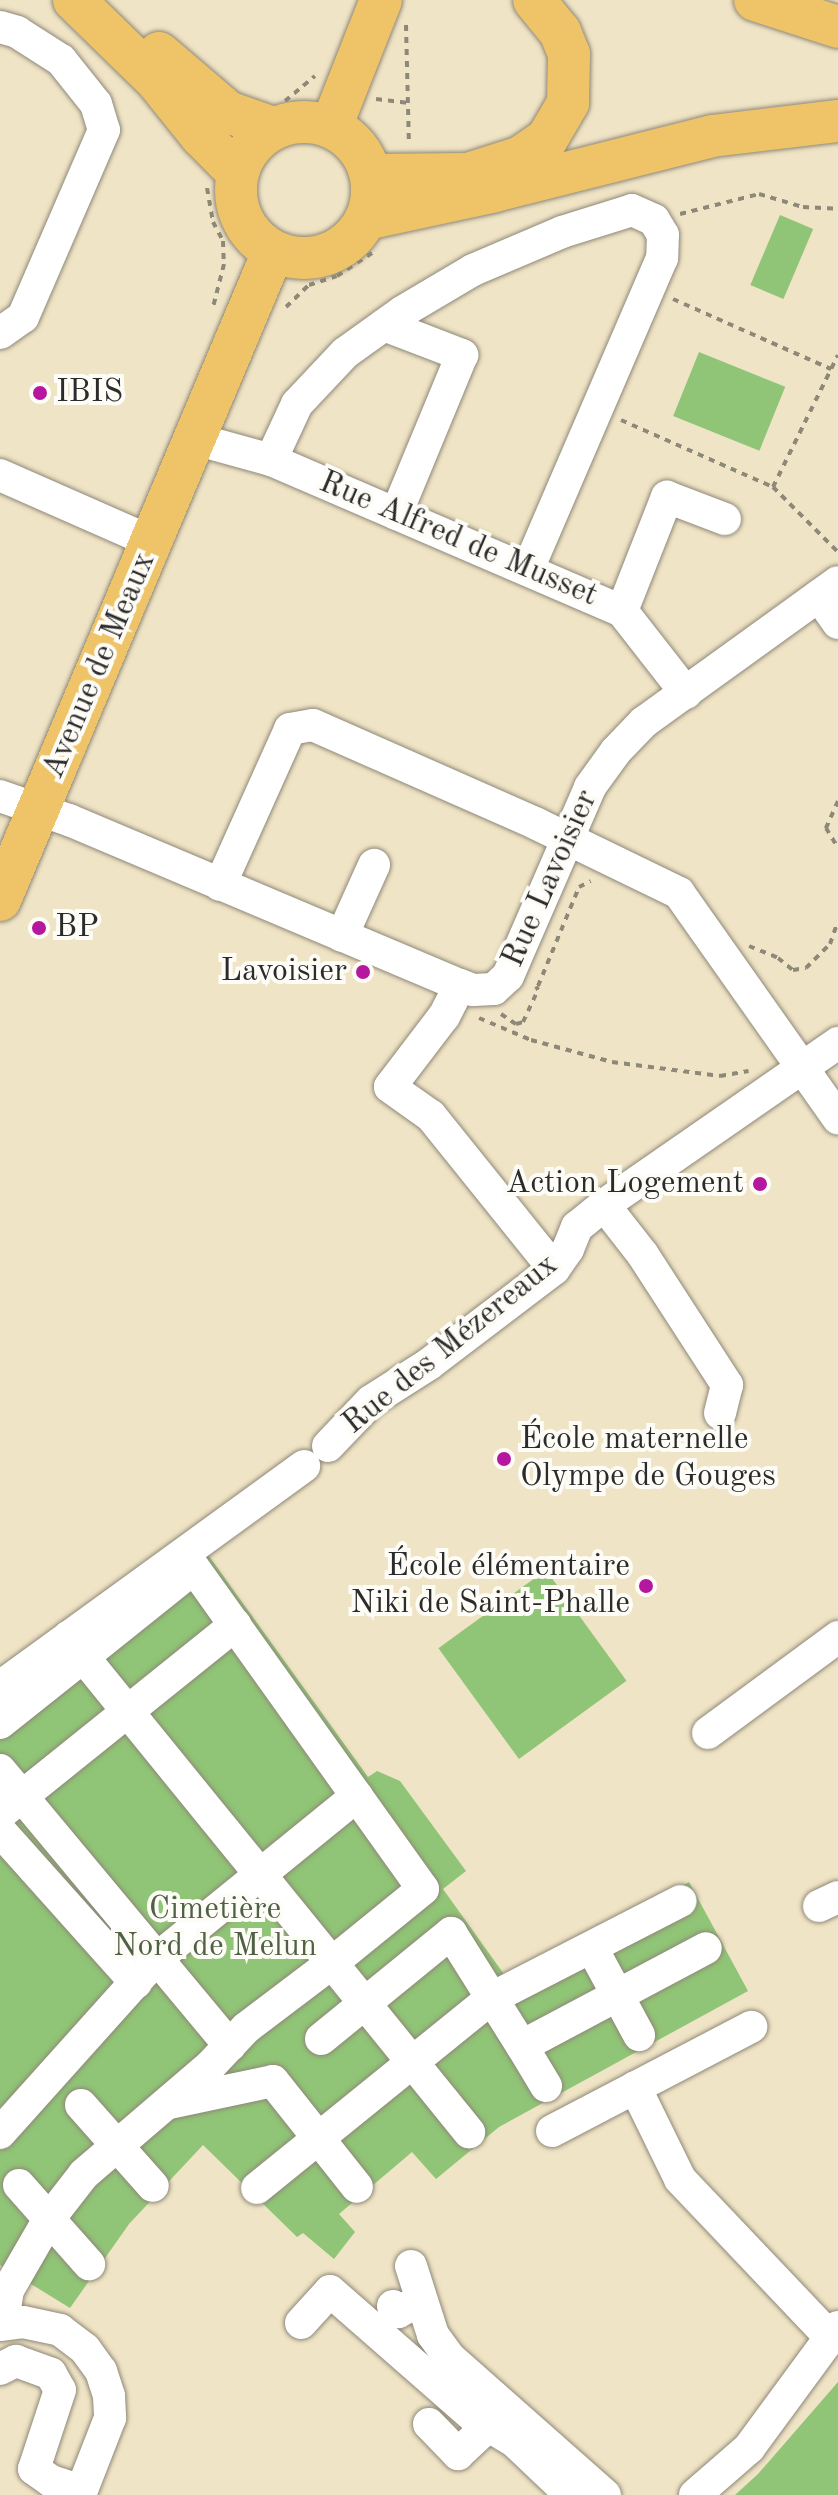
<!DOCTYPE html>
<meta charset="utf-8">
<style>
body{margin:0}
#map{position:relative;width:838px;height:2495px;overflow:hidden;background:#f0e4c6;font-family:"Old Standard TT",serif}
div>[style]{position:absolute}
[style*='--x']{left:calc(var(--x)*1px);top:calc(var(--y)*1px);width:calc(var(--w)*1px);rotate:calc(var(--a)*1deg)}
.green>*{inset:0;background:#90c476;transform-origin:0 0}
.path>*{height:4px;margin-top:-2px;transform-origin:0;background:repeating-linear-gradient(90deg,#8e8878 0 6px,transparent 0 12px)}
.roads{filter:drop-shadow(0 0 2px #8e8878) drop-shadow(0 0 2px #8e8878)}
.minor>*{height:32px;margin:-16px;padding:0 16px;transform-origin:16px;border-radius:16px;background:#fff}
.major>*{height:42px;margin:-21px;padding:0 21px;transform-origin:21px;border-radius:21px;background:#efc469}
.major>.ring{margin:-21px;padding:0;box-sizing:content-box;background:none;border:42px solid #efc469;border-radius:50%}
.dots>*{width:22px;height:22px;translate:-50% -50%;box-sizing:border-box;border:4px solid #fdfcf7;border-radius:50%}
span{translate:-50% -50%;white-space:nowrap;text-align:center;line-height:1.15;-webkit-text-stroke:8px #fdfcf7;paint-order:stroke}
.poi-label{font-size:32px;color:#2b2b2b}
.left{translate:0 -50%;text-align:left}
.right{translate:-100% -50%;text-align:right}
.street-label{font-size:32px;color:#2b2b2b}
.park-label{font-size:32px;color:#4e6145}
</style>
<div id="map">
<div class="green">
<i style="left:780px;top:215px;width:36px;height:76px;rotate:23deg"></i>
<i style="left:699px;top:352px;width:93px;height:69px;rotate:22deg"></i>
<i style="clip-path:polygon(206px 1552px,368px 1777px,377px 1771px,400px 1781px,466px 1871px,443px 1889px,506px 1977px,689px 1882px,748px 1991px,499px 2127px,436px 2179px,412px 2152px,339px 2214px,355px 2232px,334px 2259px,303px 2233px,297px 2237px,203px 2145px,129px 2224px,70px 2308px,0 2265px,0 1700px)"></i>
<i style="left:546px;top:1570px;width:137px;height:133px;rotate:54deg"></i>
<i style="clip-path:polygon(838px 2382px,838px 2495px,735px 2495px,758px 2474px)"></i>
</div>
<div class="path">
<i style="--x:406;--y:25;--w:119;--a:88.6"></i>
<i style="--x:376;--y:99;--w:31;--a:7"></i>
<i style="--x:285;--y:101;--w:39;--a:-40"></i>
<i style="--x:207;--y:188;--w:35;--a:80"></i>
<i style="--x:213;--y:222;--w:21;--a:62"></i>
<i style="--x:223;--y:241;--w:23;--a:88"></i>
<i style="--x:224;--y:264;--w:44;--a:104.3"></i>
<i style="--x:680;--y:214;--w:81;--a:-14.2"></i>
<i style="--x:759;--y:194;--w:46;--a:16.5"></i>
<i style="--x:803;--y:207;--w:35;--a:3"></i>
<i style="--x:673;--y:299;--w:173;--a:23.9"></i>
<i style="--x:286;--y:307;--w:32;--a:-44"></i>
<i style="--x:309;--y:285;--w:29;--a:-18"></i>
<i style="--x:337;--y:276;--w:45;--a:-33.3"></i>
<i style="--x:621;--y:420;--w:166;--a:23.8"></i>
<i style="--x:773;--y:487;--w:147;--a:-63.8"></i>
<i style="--x:773;--y:487;--w:92;--a:45"></i>
<i style="--x:838;--y:801;--w:30;--a:114"></i>
<i style="--x:826;--y:828;--w:23;--a:59"></i>
<i style="--x:749;--y:946;--w:31;--a:22"></i>
<i style="--x:778;--y:958;--w:19;--a:39"></i>
<i style="--x:793;--y:970;--w:13;--a:-9"></i>
<i style="--x:806;--y:968;--w:34;--a:-45"></i>
<i style="--x:830;--y:944;--w:24;--a:-71"></i>
<i style="--x:538;--y:986;--w:107;--a:-67.5"></i>
<i style="--x:579;--y:887;--w:13;--a:-27"></i>
<i style="--x:501;--y:1014;--w:18;--a:34"></i>
<i style="--x:516;--y:1024;--w:7;--a:-16"></i>
<i style="--x:523;--y:1022;--w:35;--a:-65"></i>
<i style="--x:538;--y:990;--w:4;--a:-117"></i>
<i style="--x:479;--y:1018;--w:56;--a:22.9"></i>
<i style="--x:531;--y:1040;--w:84;--a:15.2"></i>
<i style="--x:612;--y:1062;--w:109;--a:7.4"></i>
<i style="--x:720;--y:1076;--w:29;--a:-10"></i>
</div>
<div class="roads">
<div class="minor">
<i style="--x:0;--y:27;--w:18;--a:16"></i>
<i style="--x:17;--y:32;--w:52;--a:32.5"></i>
<i style="--x:61;--y:60;--w:56;--a:51.5"></i>
<i style="--x:96;--y:104;--w:27;--a:73"></i>
<i style="--x:104;--y:130;--w:204;--a:113.4"></i>
<i style="--x:23;--y:317;--w:28;--a:145"></i>
<i style="--x:384;--y:325;--w:84;--a:21"></i>
<i style="--x:462;--y:355;--w:172;--a:112.5"></i>
<i style="--x:195;--y:439;--w:79;--a:15.4"></i>
<i style="--x:271;--y:460;--w:382;--a:23.3"></i>
<i style="--x:622;--y:611;--w:104;--a:52"></i>
<i style="--x:271;--y:460;--w:62;--a:-65.1"></i>
<i style="--x:297;--y:404;--w:70;--a:-46.7"></i>
<i style="--x:345;--y:353;--w:70;--a:-35.7"></i>
<i style="--x:402;--y:312;--w:82;--a:-30.6"></i>
<i style="--x:473;--y:270;--w:97;--a:-23.1"></i>
<i style="--x:562;--y:232;--w:73;--a:-17.4"></i>
<i style="--x:632;--y:210;--w:24;--a:24"></i>
<i style="--x:654;--y:220;--w:17;--a:59"></i>
<i style="--x:663;--y:235;--w:23;--a:92"></i>
<i style="--x:662;--y:258;--w:339;--a:113.3"></i>
<i style="--x:0;--y:475;--w:166;--a:23.8"></i>
<i style="--x:819;--y:596;--w:33;--a:55"></i>
<i style="--x:622;--y:611;--w:123;--a:-68.5"></i>
<i style="--x:667;--y:497;--w:62;--a:20.8"></i>
<i style="--x:0;--y:796;--w:73;--a:19.2"></i>
<i style="--x:69;--y:820;--w:424;--a:22.9"></i>
<i style="--x:460;--y:985;--w:14;--a:21"></i>
<i style="--x:473;--y:990;--w:21;--a:-3"></i>
<i style="--x:494;--y:989;--w:19;--a:-43"></i>
<i style="--x:508;--y:976;--w:206;--a:-66.5"></i>
<i style="--x:590;--y:787;--w:44;--a:-54.2"></i>
<i style="--x:616;--y:751;--w:40;--a:-46"></i>
<i style="--x:644;--y:722;--w:239;--a:-35.8"></i>
<i style="--x:220;--y:885;--w:171;--a:-65.8"></i>
<i style="--x:290;--y:729;--w:23;--a:-10"></i>
<i style="--x:313;--y:725;--w:245;--a:23.8"></i>
<i style="--x:537;--y:824;--w:158;--a:25.9"></i>
<i style="--x:679;--y:893;--w:276;--a:54.8"></i>
<i style="--x:342;--y:936;--w:78;--a:-65.7"></i>
<i style="--x:460;--y:985;--w:35;--a:117"></i>
<i style="--x:444;--y:1016;--w:89;--a:127.3"></i>
<i style="--x:390;--y:1087;--w:50;--a:35.3"></i>
<i style="--x:431;--y:1116;--w:196;--a:51.2"></i>
<i style="--x:604;--y:1205;--w:63;--a:52"></i>
<i style="--x:643;--y:1255;--w:155;--a:57.1"></i>
<i style="--x:727;--y:1385;--w:29;--a:104"></i>
<i style="--x:328;--y:1446;--w:62;--a:-46.3"></i>
<i style="--x:371;--y:1401;--w:69;--a:-32.5"></i>
<i style="--x:429;--y:1364;--w:157;--a:-37.2"></i>
<i style="--x:554;--y:1269;--w:24;--a:-55"></i>
<i style="--x:568;--y:1249;--w:24;--a:-68"></i>
<i style="--x:577;--y:1227;--w:35;--a:-39"></i>
<i style="--x:604;--y:1205;--w:285;--a:-34.7"></i>
<i style="--x:0;--y:1687;--w:376;--a:-36"></i>
<i style="--x:0;--y:1723;--w:106;--a:-38.5"></i>
<i style="--x:83;--y:1657;--w:142;--a:-38.7"></i>
<i style="--x:194;--y:1568;--w:394;--a:54.5"></i>
<i style="--x:423;--y:1889;--w:117;--a:140.9"></i>
<i style="--x:332;--y:1963;--w:395;--a:-129.1"></i>
<i style="--x:83;--y:1657;--w:25;--a:-124"></i>
<i style="--x:708;--y:1733;--w:162;--a:-36.4"></i>
<i style="--x:0;--y:1770;--w:359;--a:50.2"></i>
<i style="--x:0;--y:1814;--w:302;--a:-38.8"></i>
<i style="--x:2;--y:1833;--w:201;--a:48.2"></i>
<i style="--x:819;--y:1906;--w:21;--a:-25"></i>
<i style="--x:592;--y:1948;--w:99;--a:61.6"></i>
<i style="--x:321;--y:2039;--w:168;--a:-39.2"></i>
<i style="--x:451;--y:1933;--w:133;--a:57.9"></i>
<i style="--x:546;--y:2086;--w:47;--a:-121"></i>
<i style="--x:522;--y:2046;--w:208;--a:-28"></i>
<i style="--x:635;--y:2087;--w:102;--a:63.9"></i>
<i style="--x:680;--y:2179;--w:216;--a:46.5"></i>
<i style="--x:169;--y:2103;--w:106;--a:-11.9"></i>
<i style="--x:273;--y:2081;--w:135;--a:51.6"></i>
<i style="--x:81;--y:2105;--w:108;--a:48.4"></i>
<i style="--x:552;--y:2131;--w:225;--a:-27.6"></i>
<i style="--x:0;--y:2133;--w:232;--a:-48.1"></i>
<i style="--x:155;--y:1960;--w:260;--a:-39.1"></i>
<i style="--x:19;--y:2185;--w:106;--a:48.5"></i>
<i style="--x:257;--y:2188;--w:302;--a:-39"></i>
<i style="--x:492;--y:1998;--w:212;--a:-27.2"></i>
<i style="--x:411;--y:2266;--w:72;--a:72.3"></i>
<i style="--x:433;--y:2335;--w:29;--a:54"></i>
<i style="--x:450;--y:2358;--w:207;--a:41.5"></i>
<i style="--x:393;--y:2306;--w:8;--a:50"></i>
<i style="--x:398;--y:2312;--w:25;--a:-27"></i>
<i style="--x:301;--y:2323;--w:43;--a:-47.8"></i>
<i style="--x:330;--y:2291;--w:191;--a:41.2"></i>
<i style="--x:474;--y:2417;--w:47;--a:31"></i>
<i style="--x:514;--y:2441;--w:79;--a:43.5"></i>
<i style="--x:6;--y:2324;--w:9;--a:-103"></i>
<i style="--x:4;--y:2315;--w:25;--a:-81"></i>
<i style="--x:8;--y:2290;--w:82;--a:-60"></i>
<i style="--x:49;--y:2219;--w:57;--a:-52.1"></i>
<i style="--x:84;--y:2174;--w:167;--a:-40.6"></i>
<i style="--x:211;--y:2065;--w:51;--a:-46.6"></i>
<i style="--x:246;--y:2028;--w:108;--a:-37.1"></i>
<i style="--x:332;--y:1963;--w:218;--a:51"></i>
<i style="--x:0;--y:2325;--w:23;--a:-7"></i>
<i style="--x:23;--y:2322;--w:38;--a:12"></i>
<i style="--x:60;--y:2330;--w:31;--a:37"></i>
<i style="--x:85;--y:2349;--w:27;--a:54"></i>
<i style="--x:101;--y:2371;--w:26;--a:72"></i>
<i style="--x:109;--y:2396;--w:22;--a:87"></i>
<i style="--x:110;--y:2418;--w:83;--a:111.3"></i>
<i style="--x:0;--y:2369;--w:18;--a:-27"></i>
<i style="--x:16;--y:2361;--w:37;--a:20"></i>
<i style="--x:51;--y:2374;--w:18;--a:61"></i>
<i style="--x:60;--y:2390;--w:83;--a:108.2"></i>
<i style="--x:34;--y:2469;--w:21;--a:35"></i>
<i style="--x:51;--y:2481;--w:32;--a:18"></i>
<i style="--x:429;--y:2424;--w:42;--a:46"></i>
<i style="--x:458;--y:2454;--w:41;--a:-43"></i>
<i style="--x:695;--y:2495;--w:72;--a:-41"></i>
<i style="--x:749;--y:2448;--w:150;--a:-53.7"></i>
</div>
<div class="major">
<i style="--x:74;--y:0;--w:116;--a:44.3"></i>
<i style="--x:157;--y:81;--w:70;--a:51.3"></i>
<i style="--x:201;--y:136;--w:51;--a:45"></i>
<i style="--x:755;--y:0;--w:87;--a:18"></i>
<i style="--x:159;--y:53;--w:91;--a:40.5"></i>
<i style="--x:228;--y:112;--w:48;--a:19.6"></i>
<i class="ring" style="left:236px;top:122px;width:94px;height:94px"></i>
<i style="--x:331;--y:127;--w:136;--a:-68.5"></i>
<i style="--x:371;--y:175;--w:97;--a:-0.6"></i>
<i style="--x:468;--y:174;--w:56;--a:-17.8"></i>
<i style="--x:521;--y:157;--w:32;--a:-35"></i>
<i style="--x:547;--y:139;--w:42;--a:-59.7"></i>
<i style="--x:568;--y:103;--w:49;--a:-88.8"></i>
<i style="--x:569;--y:54;--w:24;--a:-112"></i>
<i style="--x:560;--y:32;--w:41;--a:-129.1"></i>
<i style="--x:366;--y:219;--w:132;--a:-12.2"></i>
<i style="--x:495;--y:191;--w:224;--a:-14.2"></i>
<i style="--x:712;--y:136;--w:127;--a:-6.8"></i>
<i style="--x:0;--y:900;--w:703;--a:-67.15"></i>
</div>
</div>
<div class="dots">
<i style="left:40px;top:393px;background:#b5179e"></i>
<i style="left:39px;top:928px;background:#b5179e"></i>
<i style="left:363px;top:972px;background:#b5179e"></i>
<i style="left:760px;top:1184px;background:#b5179e"></i>
<i style="left:504px;top:1459px;background:#b5179e"></i>
<i style="left:646px;top:1586px;background:#b5179e"></i>
</div>
<div class="poi-label">
<span class="left" style="left:56px;top:393px">IBIS</span>
<span class="left" style="left:55px;top:928px">BP</span>
<span class="right" style="left:347px;top:972px">Lavoisier</span>
<span class="right" style="left:744px;top:1184px">Action Logement</span>
<span class="left" style="left:520px;top:1459px">École maternelle<br>Olympe de Gouges</span>
<span class="right" style="left:630px;top:1586px">École élémentaire<br>Niki de Saint-Phalle</span>
</div>
<div class="street-label">
<span style="left:458px;top:540px;rotate:23deg">Rue Alfred de Musset</span>
<span style="left:100px;top:666px;rotate:-67deg">Avenue de Meaux</span>
<span style="left:551px;top:879px;rotate:-66deg">Rue Lavoisier</span>
<span style="left:451px;top:1345px;rotate:-39deg">Rue des Mézereaux</span>
</div>
<div class="park-label">
<span style="left:215px;top:1929px">Cimetière<br>Nord de Melun</span>
</div>
</div>
